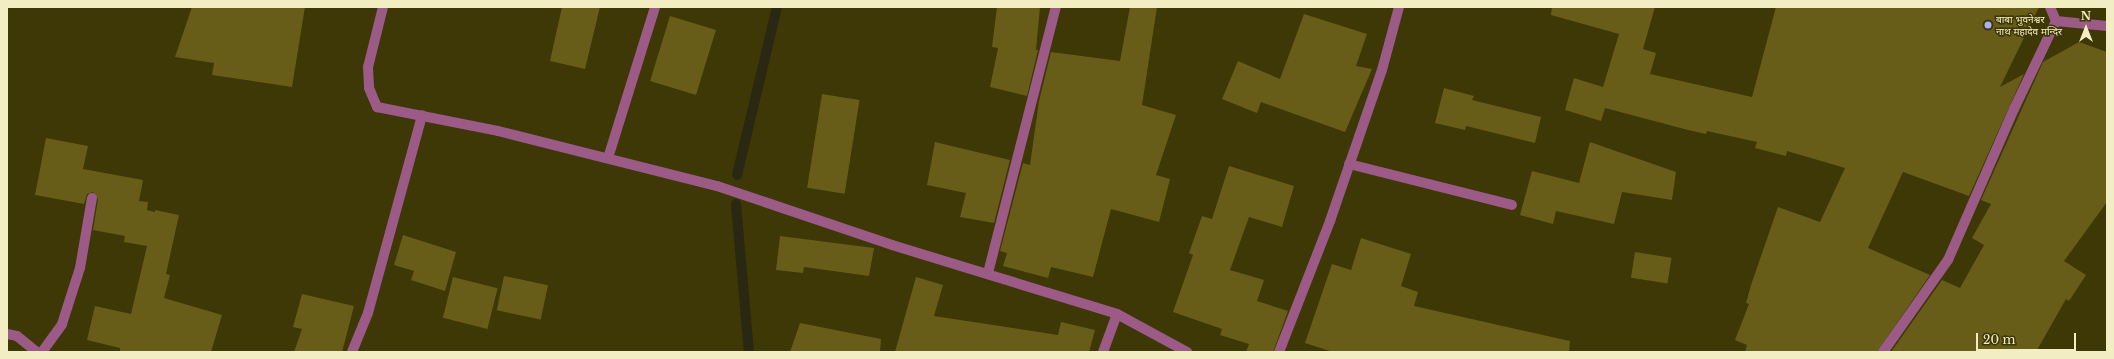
<!DOCTYPE html>
<meta charset="utf-8">
<style>
body{margin:0}
#map{position:relative;width:2114px;height:359px;overflow:hidden;background:#3e3706;font-family:"Libre Baskerville","Noto Sans Devanagari",serif}
div>[style]{position:absolute}
[style*='--x']{left:calc(var(--x)*1px);top:calc(var(--y)*1px);width:calc(var(--w)*1px);rotate:calc(var(--a)*1deg)}
.stream>*{height:10px;margin:-5px;padding:0 5px;transform-origin:5px;border-radius:5px;background:#2a2712}
.building>*{inset:0;background:#675d18;transform-origin:0 0}
.minor>*{height:10px;margin:-5px;padding:0 5px;transform-origin:5px;border-radius:5px;background:#9c5a86}
.dots>*{width:11px;height:11px;translate:-50% -50%;box-sizing:border-box;border:2px solid #3e3706;border-radius:50%}
span{translate:-50% -50%;white-space:nowrap;text-align:center;line-height:1.15;-webkit-text-stroke:3px #3e3706;paint-order:stroke}
.poi-label{font-size:10px;color:#f3edc3}
.left{translate:0 -50%;text-align:left}
.frame{position:absolute;inset:0;border:8px solid #f3edc3;pointer-events:none}
.north{position:absolute;left:2066px;top:8px;width:40px;height:40px;-webkit-text-stroke:3px #3e3706;paint-order:stroke;rotate:0deg;font-size:11px;font-weight:700;line-height:16px;text-align:center;color:#f3edc3}
.north::after{content:'';display:block;margin:auto;width:14px;height:18px;background:#f3edc3;clip-path:polygon(50% 0,100% 100%,50% 72%,0 100%)}
.scale{position:absolute;left:1976px;top:333px;width:100px;height:18px;box-sizing:border-box;border:2px solid #f3edc3;border-top:0;padding-left:5px;font-size:12px;line-height:14px;white-space:nowrap;color:#f3edc3;-webkit-text-stroke:3px #3e3706;paint-order:stroke}
</style>
<div id="map">
<div class="stream">
<i style="--x:737;--y:175;--w:173;--a:-76.6"></i>
<i style="--x:736;--y:204;--w:149;--a:85"></i>
</div>
<div class="building">
<i style="clip-path:polygon(192px 7px,305px 7px,292px 87px,212px 75px,214px 63px,175px 57px)"></i>
<i style="clip-path:polygon(562px 7px,600px 7px,585px 69px,550px 61px)"></i>
<i style="clip-path:polygon(997px 7px,1040px 7px,1036px 50px,1038px 50px,1027px 96px,990px 87px,998px 48px,992px 47px)"></i>
<i style="clip-path:polygon(1130px 7px,1157px 7px,1142px 105px,1176px 115px,1156px 175px,1170px 179px,1159px 222px,1111px 209px,1093px 277px,1051px 267px,1048px 278px,1003px 266px,1007px 253px,1000px 251px,1023px 163px,1030px 165px,1039px 101px,1051px 52px,1120px 61px)"></i>
<i style="clip-path:polygon(1552px 7px,1655px 7px,1643px 49px,1656px 53px,1650px 74px,1752px 97px,1776px 7px,2039px 7px,2000px 87px,2024px 74px,1969px 196px,1903px 172px,1868px 248px,1930px 275px,1877px 352px,1745px 352px,1747px 345px,1735px 340px,1749px 304px,1746px 303px,1751px 285px,1778px 207px,1820px 222px,1845px 168px,1787px 151px,1786px 156px,1755px 148px,1757px 142px,1707px 131px,1706px 134px,1688px 130px,1605px 108px,1601px 121px,1565px 110px,1574px 78px,1603px 87px,1619px 34px,1551px 15px)"></i>
<i style="clip-path:polygon(1304px 14px,1367px 34px,1356px 66px,1372px 69px,1345px 132px,1261px 102px,1257px 113px,1222px 99px,1238px 61px,1280px 79px)"></i>
<i style="left:670px;top:16px;width:48px;height:68px;rotate:17deg"></i>
<i style="clip-path:polygon(2079px 42px,2107px 52px,2107px 202px,2064px 261px,2086px 275px,2069px 301px,2066px 299px,2036px 352px,1891px 352px,1942px 280px,1960px 288px,1984px 245px,1972px 238px,1991px 204px,1981px 200px,2043px 62px)"></i>
<i style="clip-path:polygon(1444px 88px,1474px 96px,1472px 100px,1541px 117px,1535px 143px,1466px 126px,1465px 130px,1435px 123px)"></i>
<i style="left:822px;top:94px;width:38px;height:95px;rotate:9deg"></i>
<i style="clip-path:polygon(46px 138px,88px 146px,83px 169px,143px 180px,139px 201px,148px 202px,147px 210px,155px 212px,155px 210px,179px 215px,166px 274px,170px 275px,164px 298px,222px 315px,211px 352px,120px 352px,120px 348px,87px 340px,95px 306px,131px 314px,147px 246px,124px 242px,125px 236px,93px 230px,98px 199px,93px 192px,87px 194px,84px 204px,35px 195px)"></i>
<i style="clip-path:polygon(935px 142px,1010px 160px,994px 223px,960px 217px,966px 193px,927px 185px)"></i>
<i style="clip-path:polygon(1590px 142px,1676px 172px,1672px 200px,1622px 192px,1614px 224px,1556px 211px,1553px 224px,1520px 215px,1532px 171px,1579px 183px)"></i>
<i style="clip-path:polygon(1229px 166px,1294px 186px,1282px 227px,1249px 217px,1230px 270px,1264px 280px,1257px 301px,1288px 311px,1273px 352px,1246px 352px,1249px 344px,1220px 335px,1222px 329px,1173px 312px,1193px 255px,1189px 253px,1202px 216px,1212px 219px)"></i>
<i style="clip-path:polygon(403px 235px,456px 252px,445px 291px,411px 280px,414px 271px,394px 265px)"></i>
<i style="clip-path:polygon(780px 236px,874px 248px,869px 276px,804px 267px,803px 273px,776px 270px)"></i>
<i style="clip-path:polygon(1361px 238px,1411px 254px,1401px 286px,1418px 292px,1414px 306px,1570px 341px,1569px 352px,1333px 352px,1305px 343px,1332px 264px,1351px 270px)"></i>
<i style="left:1635px;top:252px;width:37px;height:26px;rotate:9deg"></i>
<i style="left:504px;top:276px;width:45px;height:35px;rotate:12deg"></i>
<i style="left:453px;top:277px;width:46px;height:42px;rotate:14deg"></i>
<i style="clip-path:polygon(916px 277px,943px 285px,934px 316px,1058px 335px,1061px 322px,1095px 330px,1089px 352px,895px 352px)"></i>
<i style="clip-path:polygon(302px 294px,354px 306px,342px 352px,294px 352px,302px 329px,293px 327px)"></i>
<i style="clip-path:polygon(800px 323px,881px 339px,880px 352px,790px 352px)"></i>
</div>
<div class="minor">
<i style="--x:383;--y:7;--w:62;--a:104"></i>
<i style="--x:368;--y:67;--w:21;--a:87"></i>
<i style="--x:369;--y:88;--w:21;--a:67"></i>
<i style="--x:377;--y:107;--w:123;--a:11.2"></i>
<i style="--x:498;--y:131;--w:226;--a:14.1"></i>
<i style="--x:717;--y:186;--w:185;--a:18.6"></i>
<i style="--x:892;--y:245;--w:235;--a:17"></i>
<i style="--x:1117;--y:314;--w:80;--a:28.5"></i>
<i style="--x:2056;--y:21;--w:51;--a:5.6"></i>
<i style="--x:608;--y:158;--w:158;--a:-72.7"></i>
<i style="--x:1349;--y:164;--w:168;--a:14.1"></i>
<i style="--x:988;--y:273;--w:275;--a:-75.7"></i>
<i style="--x:7;--y:334;--w:10;--a:11"></i>
<i style="--x:17;--y:336;--w:26;--a:39"></i>
<i style="--x:42;--y:352;--w:34;--a:-54"></i>
<i style="--x:62;--y:324;--w:59;--a:-72.2"></i>
<i style="--x:80;--y:268;--w:71;--a:-80.3"></i>
<i style="--x:352;--y:352;--w:42;--a:-67.7"></i>
<i style="--x:368;--y:313;--w:205;--a:-74.7"></i>
<i style="--x:1103;--y:352;--w:40;--a:-69.8"></i>
<i style="--x:1279;--y:352;--w:141;--a:-68.7"></i>
<i style="--x:1330;--y:221;--w:160;--a:-71"></i>
<i style="--x:1382;--y:70;--w:65;--a:-74.9"></i>
<i style="--x:1883;--y:352;--w:113;--a:-54.8"></i>
<i style="--x:1948;--y:260;--w:165;--a:-66.4"></i>
<i style="--x:2014;--y:109;--w:98;--a:-64.5"></i>
<i style="--x:2056;--y:21;--w:15;--a:-113"></i>
</div>
<div class="dots">
<i style="left:1988px;top:25px;background:#abaffb"></i>
</div>
<div class="poi-label">
<span class="left" style="left:1996px;top:25px">बाबा भुवनेश्वर<br>नाथ महादेव मन्दिर</span>
</div>
<div class="frame"></div>
<div class="north">N</div>
<div class="scale">20 m</div>
</div>
